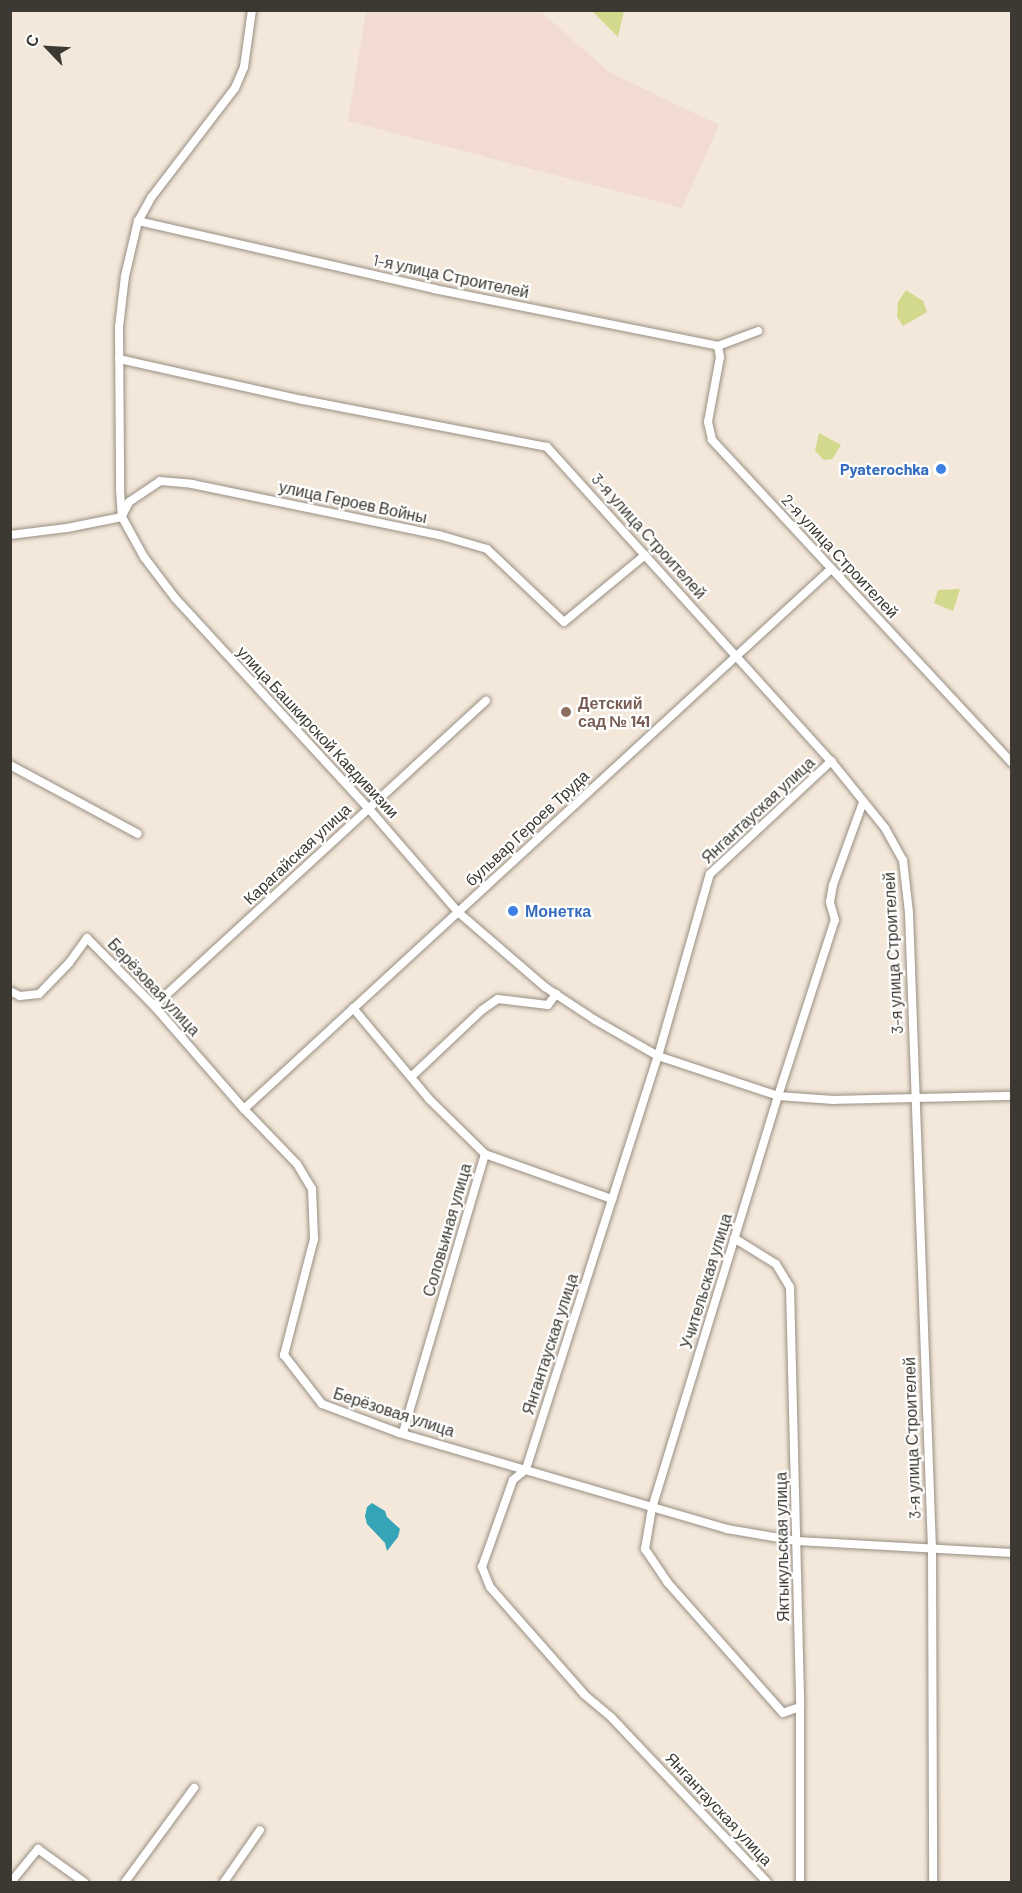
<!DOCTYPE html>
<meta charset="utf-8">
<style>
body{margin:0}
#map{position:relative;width:1022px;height:1893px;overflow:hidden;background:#f3e8da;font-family:Barlow,sans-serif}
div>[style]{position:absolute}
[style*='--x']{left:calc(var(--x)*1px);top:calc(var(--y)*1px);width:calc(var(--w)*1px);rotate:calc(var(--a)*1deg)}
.industrial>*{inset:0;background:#f2dbd0}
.green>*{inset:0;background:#d2d98c}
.water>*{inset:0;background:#36a4b7}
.roads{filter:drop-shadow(0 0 2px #998e82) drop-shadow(0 0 2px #998e82)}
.minor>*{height:8px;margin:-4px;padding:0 4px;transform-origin:4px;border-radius:4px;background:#fff}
.dots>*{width:16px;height:16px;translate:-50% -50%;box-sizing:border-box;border:3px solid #fff;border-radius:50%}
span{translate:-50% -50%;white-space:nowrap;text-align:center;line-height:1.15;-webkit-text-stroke:4.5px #fff;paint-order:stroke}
.street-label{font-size:16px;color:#3c3832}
.shop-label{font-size:16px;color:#366cbe;font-weight:700}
.right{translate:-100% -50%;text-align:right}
.left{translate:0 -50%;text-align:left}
.education-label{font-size:16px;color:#785e54;font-weight:700}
.frame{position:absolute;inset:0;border:12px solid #3c3832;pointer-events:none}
.north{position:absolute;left:18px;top:18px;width:60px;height:60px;-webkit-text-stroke:4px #fff;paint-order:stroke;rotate:295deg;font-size:16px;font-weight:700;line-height:24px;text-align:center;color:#3c3832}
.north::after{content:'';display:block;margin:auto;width:21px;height:27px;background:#3c3832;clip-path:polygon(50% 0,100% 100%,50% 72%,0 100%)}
</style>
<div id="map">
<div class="industrial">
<i style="clip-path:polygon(540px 11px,609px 72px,719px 125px,682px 208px,348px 121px,366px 11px)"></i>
</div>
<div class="green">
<i style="clip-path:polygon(592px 11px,624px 11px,618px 37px)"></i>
<i style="clip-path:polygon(906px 290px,923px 301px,927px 312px,903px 326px,897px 317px,898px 302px)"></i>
<i style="clip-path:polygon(819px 433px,841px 445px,832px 459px,824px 460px,815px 451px)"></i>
<i style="clip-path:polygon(960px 589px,953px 611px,934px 603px,938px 590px)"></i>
</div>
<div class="water">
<i style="clip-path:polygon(372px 1503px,385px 1511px,387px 1517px,400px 1529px,398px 1537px,387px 1551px,385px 1543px,367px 1524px,365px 1516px,367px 1507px)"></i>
</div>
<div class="roads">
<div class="minor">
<i style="--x:252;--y:10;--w:58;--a:98"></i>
<i style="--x:244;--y:67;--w:23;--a:113"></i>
<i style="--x:235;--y:88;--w:138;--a:127.4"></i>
<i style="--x:151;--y:198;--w:26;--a:119"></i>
<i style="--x:138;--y:221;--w:57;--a:103.3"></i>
<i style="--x:125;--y:276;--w:51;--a:96.7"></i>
<i style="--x:119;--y:327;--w:163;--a:89.6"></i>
<i style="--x:120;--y:490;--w:27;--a:86"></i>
<i style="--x:122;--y:517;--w:46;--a:61.2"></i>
<i style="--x:144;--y:557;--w:51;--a:52.9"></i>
<i style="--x:175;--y:598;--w:287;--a:47.4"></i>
<i style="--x:369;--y:809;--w:136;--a:49.2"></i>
<i style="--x:458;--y:912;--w:115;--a:40.8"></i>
<i style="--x:545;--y:987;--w:60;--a:33.4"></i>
<i style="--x:595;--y:1020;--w:73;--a:29.7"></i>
<i style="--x:658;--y:1056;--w:126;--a:18.4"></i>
<i style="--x:778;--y:1096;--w:56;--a:4.1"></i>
<i style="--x:834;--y:1100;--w:178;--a:-1.3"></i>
<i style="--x:138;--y:221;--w:304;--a:12.9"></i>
<i style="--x:434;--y:289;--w:290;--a:11.3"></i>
<i style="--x:718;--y:346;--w:43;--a:-20.6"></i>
<i style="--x:718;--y:346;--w:11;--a:80"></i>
<i style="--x:720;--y:357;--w:66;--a:100.5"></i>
<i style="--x:708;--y:422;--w:18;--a:77"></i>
<i style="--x:712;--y:440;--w:441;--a:47.1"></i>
<i style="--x:119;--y:359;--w:189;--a:12.6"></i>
<i style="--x:303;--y:400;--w:248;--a:10.9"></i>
<i style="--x:547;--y:447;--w:423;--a:47.9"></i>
<i style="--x:831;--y:761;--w:86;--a:51.1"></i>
<i style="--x:885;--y:828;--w:37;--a:61"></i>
<i style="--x:903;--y:860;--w:53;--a:83.5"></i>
<i style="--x:909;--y:913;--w:636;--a:87.93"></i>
<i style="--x:932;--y:1549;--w:333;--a:89.8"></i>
<i style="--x:122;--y:516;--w:16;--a:-63"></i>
<i style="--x:129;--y:502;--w:37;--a:-34"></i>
<i style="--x:160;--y:481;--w:32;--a:5"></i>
<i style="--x:192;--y:484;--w:252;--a:11.7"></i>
<i style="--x:439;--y:535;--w:50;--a:16.3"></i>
<i style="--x:487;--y:549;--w:106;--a:43.5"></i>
<i style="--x:564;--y:622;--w:105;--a:-39.6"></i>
<i style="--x:10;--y:535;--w:57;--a:-7"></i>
<i style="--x:67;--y:528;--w:56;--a:-11.3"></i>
<i style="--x:10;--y:765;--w:145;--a:28.3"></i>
<i style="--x:10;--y:991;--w:11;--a:27"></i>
<i style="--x:20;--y:996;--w:19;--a:-6"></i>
<i style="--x:39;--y:994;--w:43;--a:-45.9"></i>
<i style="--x:69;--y:963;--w:31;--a:-54"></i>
<i style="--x:87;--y:938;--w:95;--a:45.4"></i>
<i style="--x:154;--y:1006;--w:137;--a:48.9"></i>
<i style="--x:244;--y:1109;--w:76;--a:46.1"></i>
<i style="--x:297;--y:1164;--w:29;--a:59"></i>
<i style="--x:312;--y:1189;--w:50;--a:87.7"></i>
<i style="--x:314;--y:1239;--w:120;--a:104.5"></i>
<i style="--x:284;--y:1355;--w:62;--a:52.2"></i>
<i style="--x:322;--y:1404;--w:82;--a:20.6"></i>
<i style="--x:399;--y:1433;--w:342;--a:16.3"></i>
<i style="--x:727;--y:1529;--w:71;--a:9.7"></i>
<i style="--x:797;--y:1541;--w:215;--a:3.2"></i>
<i style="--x:154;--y:1006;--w:451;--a:-42.6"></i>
<i style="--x:353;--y:1008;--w:119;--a:50.1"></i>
<i style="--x:429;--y:1099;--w:78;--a:44.5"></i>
<i style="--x:485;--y:1154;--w:291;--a:106.4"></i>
<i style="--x:412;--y:1076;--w:96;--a:-43.3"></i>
<i style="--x:482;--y:1010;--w:19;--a:-35"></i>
<i style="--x:498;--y:999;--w:50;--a:6.8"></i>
<i style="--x:548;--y:1005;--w:14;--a:-54"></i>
<i style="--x:244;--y:1109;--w:798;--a:-42.61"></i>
<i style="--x:485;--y:1154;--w:135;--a:19.5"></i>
<i style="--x:734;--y:1238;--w:49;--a:31.8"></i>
<i style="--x:776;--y:1264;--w:27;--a:59"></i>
<i style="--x:790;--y:1287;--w:420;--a:88.6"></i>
<i style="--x:800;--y:1707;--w:175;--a:90"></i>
<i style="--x:800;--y:1707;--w:18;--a:161"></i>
<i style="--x:783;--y:1713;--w:174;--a:-131.5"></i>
<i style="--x:668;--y:1583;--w:41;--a:-124.1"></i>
<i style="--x:645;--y:1549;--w:42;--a:-80.3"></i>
<i style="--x:652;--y:1508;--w:431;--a:-73"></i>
<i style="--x:778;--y:1096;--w:185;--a:-72.1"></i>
<i style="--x:835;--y:920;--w:19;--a:-106"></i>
<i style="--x:830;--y:902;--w:17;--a:-80"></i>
<i style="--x:833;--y:885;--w:88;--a:-70.1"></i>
<i style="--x:11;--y:1882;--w:43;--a:-50.7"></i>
<i style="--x:38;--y:1849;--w:57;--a:35.7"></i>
<i style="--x:125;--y:1882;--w:117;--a:-53.7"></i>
<i style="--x:224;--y:1882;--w:63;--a:-55.3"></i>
<i style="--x:767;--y:1882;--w:227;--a:-133.4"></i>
<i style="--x:611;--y:1717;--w:35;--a:-140"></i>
<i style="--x:584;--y:1694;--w:142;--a:-131.3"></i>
<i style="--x:490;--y:1587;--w:22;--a:-112"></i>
<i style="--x:482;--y:1567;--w:92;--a:-70.4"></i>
<i style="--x:513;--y:1480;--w:17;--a:-40"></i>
<i style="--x:526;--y:1469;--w:434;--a:-72.3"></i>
<i style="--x:658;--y:1056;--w:189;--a:-74.1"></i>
<i style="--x:710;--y:874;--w:166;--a:-43"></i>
</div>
</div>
<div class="dots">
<i style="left:941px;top:469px;background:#3f7fe0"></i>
<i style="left:566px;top:712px;background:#8d6e63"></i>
<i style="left:513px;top:911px;background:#3f7fe0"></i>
</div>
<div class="street-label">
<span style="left:451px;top:276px;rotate:12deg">1-я улица Строителей</span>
<span style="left:353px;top:502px;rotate:12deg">улица Героев Войны</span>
<span style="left:649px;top:536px;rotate:48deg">3-я улица Строителей</span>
<span style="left:840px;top:556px;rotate:47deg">2-я улица Строителей</span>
<span style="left:318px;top:732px;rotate:47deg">улица Башкирской Кавдивизии</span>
<span style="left:758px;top:810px;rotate:-43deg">Янгантауская улица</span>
<span style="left:527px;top:828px;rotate:-43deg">бульвар Героев Труда</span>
<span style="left:297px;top:854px;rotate:-43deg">Карагайская улица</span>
<span style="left:893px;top:953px;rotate:-93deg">3-я улица Строителей</span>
<span style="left:154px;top:987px;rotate:47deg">Берёзовая улица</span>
<span style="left:447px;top:1230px;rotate:-74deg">Соловьиная улица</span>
<span style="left:706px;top:1281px;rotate:-73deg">Учительская улица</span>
<span style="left:550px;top:1344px;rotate:-72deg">Янгантауская улица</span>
<span style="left:394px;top:1412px;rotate:18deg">Берёзовая улица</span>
<span style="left:912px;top:1438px;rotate:-92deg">3-я улица Строителей</span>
<span style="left:782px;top:1547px;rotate:-91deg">Яктыкульская улица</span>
<span style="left:719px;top:1809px;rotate:47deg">Янгантауская улица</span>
</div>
<div class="shop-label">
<span class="right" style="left:929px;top:469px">Pyaterochka</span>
<span class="left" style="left:525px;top:911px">Монетка</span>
</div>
<div class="education-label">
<span class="left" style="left:578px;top:712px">Детский<br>сад № 141</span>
</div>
<div class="frame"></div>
<div class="north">С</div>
</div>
